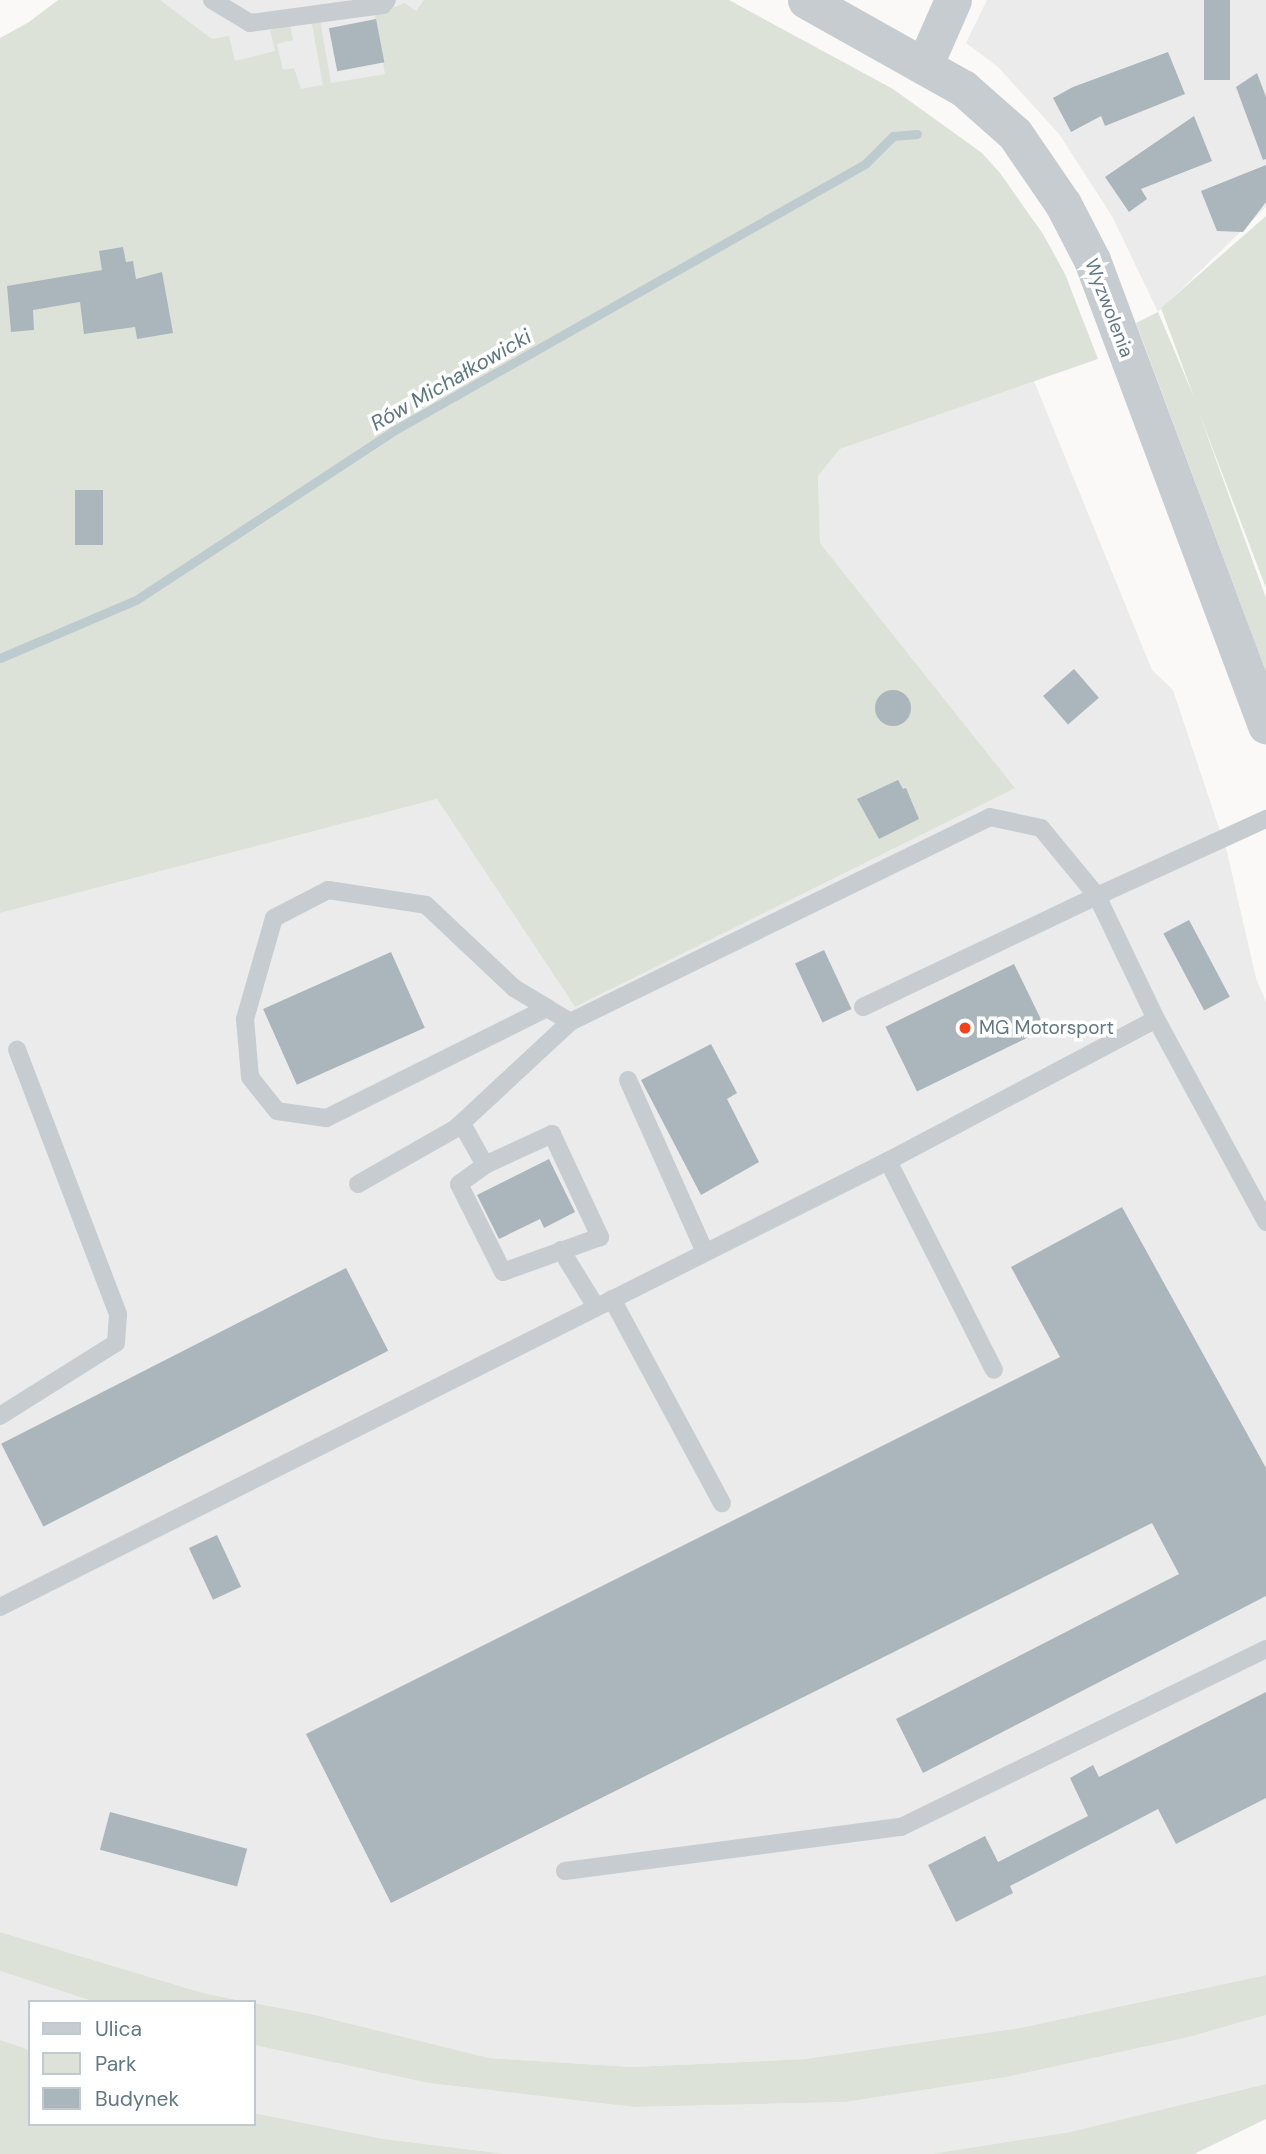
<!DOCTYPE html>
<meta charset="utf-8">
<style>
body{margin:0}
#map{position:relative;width:1266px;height:2154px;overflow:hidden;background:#faf9f7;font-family:"DM Sans",sans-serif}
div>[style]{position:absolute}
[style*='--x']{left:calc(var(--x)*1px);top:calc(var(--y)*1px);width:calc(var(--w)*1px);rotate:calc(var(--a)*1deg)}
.built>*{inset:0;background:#eaebea}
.green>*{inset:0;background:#dce2d7}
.stream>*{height:9px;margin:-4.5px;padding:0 4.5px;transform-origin:4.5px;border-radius:4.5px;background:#bdcbcf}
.building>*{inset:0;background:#aab6bc;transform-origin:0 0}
.round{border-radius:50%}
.lane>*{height:18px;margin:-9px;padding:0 9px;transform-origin:9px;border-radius:9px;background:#c6cccf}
.street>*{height:37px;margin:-18.5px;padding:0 18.5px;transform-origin:18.5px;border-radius:18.5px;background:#c6cccf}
.dots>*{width:19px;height:19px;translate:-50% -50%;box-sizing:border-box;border:4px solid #fff;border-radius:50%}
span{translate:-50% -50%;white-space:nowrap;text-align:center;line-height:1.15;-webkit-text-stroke:7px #fff;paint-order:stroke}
.street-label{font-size:19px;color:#617885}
.poi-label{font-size:19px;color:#617885}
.left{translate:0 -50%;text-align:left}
.water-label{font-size:21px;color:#5c777e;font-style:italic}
.legend{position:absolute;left:28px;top:2000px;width:228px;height:126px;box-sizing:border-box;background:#fff;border:2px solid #c0c9ce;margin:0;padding:9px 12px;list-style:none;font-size:21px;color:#617885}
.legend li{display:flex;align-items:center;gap:14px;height:35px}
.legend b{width:35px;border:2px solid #c0c9ce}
</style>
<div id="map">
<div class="built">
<i style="clip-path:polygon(111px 0,545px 0,419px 117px,253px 95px)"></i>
<i style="clip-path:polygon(987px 0,1266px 0,1266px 207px,1158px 312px,1112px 216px,1059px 134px,998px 67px,966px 43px)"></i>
<i style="clip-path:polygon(1034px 381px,1152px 670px,1173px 690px,1227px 852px,1256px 978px,1266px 1002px,1266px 1975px,1020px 2028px,805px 2059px,633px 2067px,489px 2058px,311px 2014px,203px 1993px,0 1932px,0 913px,437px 799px,575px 1007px,1014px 787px,820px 543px,818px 476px,840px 449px)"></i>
<i style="clip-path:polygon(0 1971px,95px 2002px,30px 2002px,30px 2050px,0 2040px)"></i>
<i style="clip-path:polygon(1266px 2015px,1266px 2084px,1070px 2132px,931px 2154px,506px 2154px,384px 2139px,254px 2113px,254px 2045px,428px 2083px,633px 2107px,846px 2102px,1007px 2077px,1189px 2037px)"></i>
</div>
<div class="green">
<i style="clip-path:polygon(58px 0,160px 0,212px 39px,229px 36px,235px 61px,275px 51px,270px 30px,290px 25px,293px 40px,277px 44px,283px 70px,294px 68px,301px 89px,323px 85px,312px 24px,320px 20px,331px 83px,385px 74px,374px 9px,392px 8px,405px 3px,416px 11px,424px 0,729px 0,893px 89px,982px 153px,1000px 173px,1043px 234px,1065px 274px,1098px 359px,840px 449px,818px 476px,820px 543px,1015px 788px,575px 1007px,437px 799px,0 913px,0 38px,29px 22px)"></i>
<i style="clip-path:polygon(1266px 216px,1266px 588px,1198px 410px,1266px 598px,1266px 672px,1136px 323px,1158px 312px,1194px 397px,1161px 308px)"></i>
<i style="clip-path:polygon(0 1932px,203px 1993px,248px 2002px,95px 2002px,0 1971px)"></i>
<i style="clip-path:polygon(1266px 1975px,1266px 2015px,1189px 2037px,1007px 2077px,846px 2102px,633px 2107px,428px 2083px,254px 2045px,254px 2003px,311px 2014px,489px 2058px,633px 2067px,805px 2059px,1020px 2028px)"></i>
<i style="clip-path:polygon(0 2040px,30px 2050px,30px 2124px,254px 2124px,254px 2113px,384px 2139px,506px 2154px,0 2154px)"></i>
<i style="clip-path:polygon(1266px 2084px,1266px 2119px,1194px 2154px,931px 2154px,1070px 2132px)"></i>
</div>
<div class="stream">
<i style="--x:0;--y:658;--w:148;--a:-23.1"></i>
<i style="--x:136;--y:600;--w:308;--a:-33.3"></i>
<i style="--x:393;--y:431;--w:542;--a:-29.5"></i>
<i style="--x:865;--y:164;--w:40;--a:-45"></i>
<i style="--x:893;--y:136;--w:24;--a:-5"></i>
</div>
<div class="building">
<i style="left:1204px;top:0;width:26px;height:80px"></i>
<i style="left:376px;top:19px;width:44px;height:48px;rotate:79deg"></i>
<i style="clip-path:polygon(1168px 52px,1185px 94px,1105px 126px,1101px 116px,1071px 132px,1053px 98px,1073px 87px)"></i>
<i style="clip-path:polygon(1257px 73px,1266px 97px,1266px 159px,1263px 160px,1236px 87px)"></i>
<i style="clip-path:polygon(1194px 116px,1212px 161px,1141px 189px,1147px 199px,1129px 212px,1105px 177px)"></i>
<i style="clip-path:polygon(1266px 165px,1266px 202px,1243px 232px,1217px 231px,1201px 191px)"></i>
<i style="clip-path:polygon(123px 247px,126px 262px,133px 261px,136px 279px,162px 272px,173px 333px,137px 339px,135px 327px,84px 334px,80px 302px,33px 310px,34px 330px,11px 332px,7px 286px,102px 270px,99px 251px)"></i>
<i style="left:75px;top:490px;width:28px;height:55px"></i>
<i style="left:1074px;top:669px;width:38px;height:41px;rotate:49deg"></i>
<i class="round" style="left:875px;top:690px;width:36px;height:36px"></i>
<i style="clip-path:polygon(898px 780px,903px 789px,906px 788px,919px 819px,879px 839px,857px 799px)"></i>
<i style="left:1189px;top:920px;width:87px;height:29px;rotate:62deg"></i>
<i style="left:824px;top:950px;width:65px;height:32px;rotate:65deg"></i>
<i style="left:391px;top:952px;width:83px;height:140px;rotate:66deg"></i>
<i style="left:1014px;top:964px;width:72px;height:143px;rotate:64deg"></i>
<i style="clip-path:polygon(711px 1044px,737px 1093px,727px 1099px,759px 1162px,701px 1195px,641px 1080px)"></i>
<i style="clip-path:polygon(549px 1159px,575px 1212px,544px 1228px,540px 1219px,499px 1239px,477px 1195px)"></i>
<i style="clip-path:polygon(1122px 1207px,1266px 1468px,1266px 1596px,923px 1773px,896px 1719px,1179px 1574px,1152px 1523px,391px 1903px,306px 1734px,1060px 1357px,1011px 1267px)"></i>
<i style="left:346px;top:1268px;width:93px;height:387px;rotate:63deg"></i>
<i style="left:217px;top:1535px;width:57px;height:31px;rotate:65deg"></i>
<i style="clip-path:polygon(1266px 1692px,1266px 1798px,1176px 1844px,1158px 1809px,1010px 1886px,1013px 1893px,956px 1922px,928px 1865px,985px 1836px,998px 1862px,1088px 1816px,1070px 1778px,1093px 1765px,1099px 1777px)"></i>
<i style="left:110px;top:1812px;width:142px;height:39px;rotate:15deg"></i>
</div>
<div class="lane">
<i style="--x:212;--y:0;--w:44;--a:31.2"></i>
<i style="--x:250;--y:23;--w:134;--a:-7.7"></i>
<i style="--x:383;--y:5;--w:6;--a:-51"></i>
<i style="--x:863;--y:1007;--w:259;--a:-25.4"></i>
<i style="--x:1097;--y:896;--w:136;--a:64.4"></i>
<i style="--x:1156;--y:1019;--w:231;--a:61.5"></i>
<i style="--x:547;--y:1008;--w:247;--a:153.5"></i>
<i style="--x:326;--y:1118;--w:49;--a:-171.9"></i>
<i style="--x:277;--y:1111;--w:43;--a:-128.5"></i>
<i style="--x:250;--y:1077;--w:58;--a:-94.9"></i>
<i style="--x:245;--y:1019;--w:105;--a:-74"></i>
<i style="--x:274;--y:918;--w:61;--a:-27.4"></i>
<i style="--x:328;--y:890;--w:99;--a:8.7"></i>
<i style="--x:426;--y:905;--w:121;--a:43.3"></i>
<i style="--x:514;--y:988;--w:39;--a:31"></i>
<i style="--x:547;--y:1008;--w:27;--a:31"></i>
<i style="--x:628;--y:1080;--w:188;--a:65.9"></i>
<i style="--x:462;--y:1124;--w:47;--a:60.7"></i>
<i style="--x:485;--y:1165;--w:74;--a:-24.8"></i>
<i style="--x:552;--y:1134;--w:114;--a:65"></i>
<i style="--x:600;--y:1237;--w:103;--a:160.2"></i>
<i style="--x:503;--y:1272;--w:98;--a:-116.6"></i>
<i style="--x:459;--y:1184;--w:32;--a:-36"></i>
<i style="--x:888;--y:1161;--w:234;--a:63.1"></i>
<i style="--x:358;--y:1184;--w:112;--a:-29.6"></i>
<i style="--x:455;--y:1129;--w:157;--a:-42.9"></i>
<i style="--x:570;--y:1022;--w:467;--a:-26"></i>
<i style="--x:990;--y:817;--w:52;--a:12.2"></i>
<i style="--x:1041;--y:828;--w:88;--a:50.5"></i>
<i style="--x:1097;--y:896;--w:186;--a:-24.5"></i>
<i style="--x:561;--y:1250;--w:67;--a:58.4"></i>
<i style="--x:612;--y:1299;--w:232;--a:61.7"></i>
<i style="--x:0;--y:1416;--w:137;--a:-32.2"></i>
<i style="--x:116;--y:1343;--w:29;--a:-86"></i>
<i style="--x:118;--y:1314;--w:283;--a:-110.9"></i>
<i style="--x:0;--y:1607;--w:994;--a:-26.67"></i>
<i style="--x:888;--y:1161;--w:303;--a:-27.9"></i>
<i style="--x:565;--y:1871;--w:339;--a:-7.5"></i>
<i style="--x:901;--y:1827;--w:406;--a:-26"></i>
</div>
<div class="street">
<i style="--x:806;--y:0;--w:180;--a:29.3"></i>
<i style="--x:963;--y:88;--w:69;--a:41.5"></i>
<i style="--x:1015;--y:134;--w:85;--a:55.6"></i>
<i style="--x:1063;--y:204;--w:63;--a:62.6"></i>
<i style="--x:1092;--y:260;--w:497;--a:69.5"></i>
<i style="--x:924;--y:66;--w:72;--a:-66.3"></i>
</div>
<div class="dots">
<i style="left:965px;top:1028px;background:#f5401b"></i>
</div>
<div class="street-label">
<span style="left:1109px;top:308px;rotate:69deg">Wyzwolenia</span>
</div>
<div class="poi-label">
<span class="left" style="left:979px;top:1028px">MG Motorsport</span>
</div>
<div class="water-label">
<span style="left:451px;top:380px;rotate:-30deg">Rów Michałkowicki</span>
</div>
<ul class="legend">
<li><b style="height:9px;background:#c6cccf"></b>Ulica</li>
<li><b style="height:19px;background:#dce2d7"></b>Park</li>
<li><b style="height:19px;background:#aab6bc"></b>Budynek</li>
</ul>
</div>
